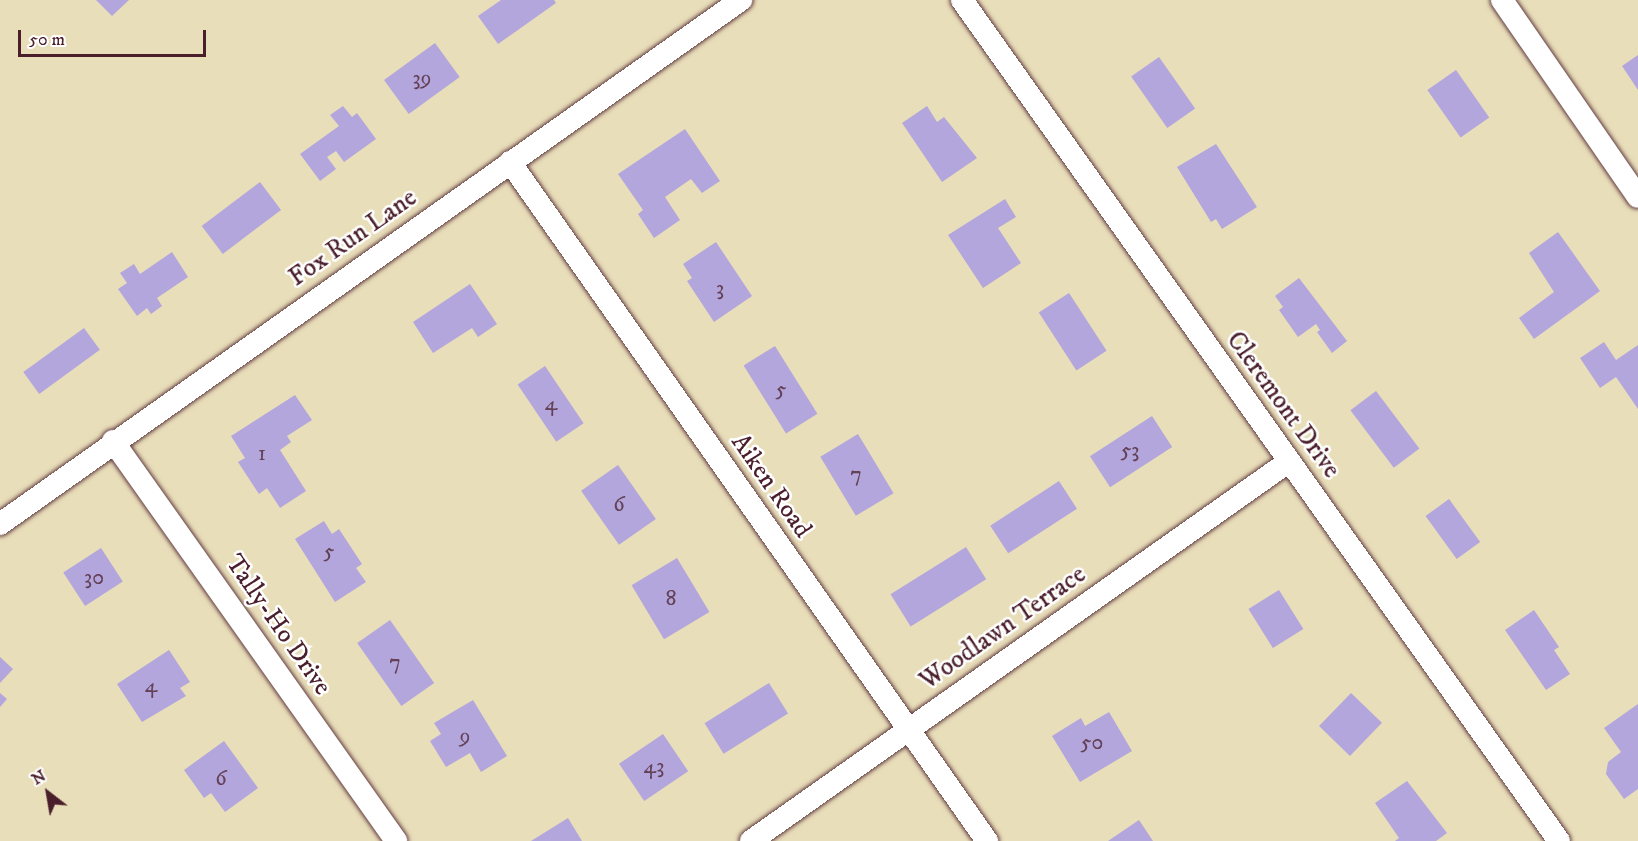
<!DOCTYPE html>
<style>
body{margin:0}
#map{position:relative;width:1638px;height:841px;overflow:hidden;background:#e9deba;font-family:"IM FELL DW Pica",serif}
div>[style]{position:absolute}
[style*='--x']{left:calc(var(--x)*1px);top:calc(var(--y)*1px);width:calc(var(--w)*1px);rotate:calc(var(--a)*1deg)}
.building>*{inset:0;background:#b2a6dc;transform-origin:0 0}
.roads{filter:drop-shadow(0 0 2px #623c40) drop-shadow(0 0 2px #623c40)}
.street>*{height:22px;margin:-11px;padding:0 11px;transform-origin:11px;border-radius:11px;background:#fff}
span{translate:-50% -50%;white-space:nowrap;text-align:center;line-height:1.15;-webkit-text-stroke:5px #fff;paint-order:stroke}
.number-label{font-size:22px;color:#644157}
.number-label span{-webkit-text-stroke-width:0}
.street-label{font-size:26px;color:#4a1f2b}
.north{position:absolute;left:18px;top:763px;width:60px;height:60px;-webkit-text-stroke:4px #fff;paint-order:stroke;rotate:329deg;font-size:16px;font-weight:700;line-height:24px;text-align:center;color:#4a1f2b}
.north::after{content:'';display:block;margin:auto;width:21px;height:27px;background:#4a1f2b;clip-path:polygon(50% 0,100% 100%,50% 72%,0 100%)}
.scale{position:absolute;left:18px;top:30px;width:188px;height:27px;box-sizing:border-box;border:3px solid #4a1f2b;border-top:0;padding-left:8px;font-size:18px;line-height:21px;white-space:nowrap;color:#4a1f2b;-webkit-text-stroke:4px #fff;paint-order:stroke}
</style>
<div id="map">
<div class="building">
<i style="clip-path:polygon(96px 0,129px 0,112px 16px)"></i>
<i style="clip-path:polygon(501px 0,554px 0,556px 3px,498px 44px,478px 16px)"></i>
<i style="left:435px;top:43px;width:42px;height:63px;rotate:54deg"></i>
<i style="clip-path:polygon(1638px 55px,1638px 90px,1622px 66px)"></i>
<i style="left:1159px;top:57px;width:63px;height:34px;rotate:55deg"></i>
<i style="left:1456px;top:70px;width:58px;height:35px;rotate:55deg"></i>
<i style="clip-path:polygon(343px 106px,352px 117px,357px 113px,376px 139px,344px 162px,336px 151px,327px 157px,336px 169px,320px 181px,300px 154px,339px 126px,330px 115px)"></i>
<i style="clip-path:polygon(927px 106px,937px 122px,944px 117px,977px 158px,942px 182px,902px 123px)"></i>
<i style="clip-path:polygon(685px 129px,720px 181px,702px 193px,691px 179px,665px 197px,680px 220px,654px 238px,638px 214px,643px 210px,618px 174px)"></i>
<i style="clip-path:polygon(1216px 144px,1257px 207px,1222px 229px,1216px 219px,1211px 222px,1177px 167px)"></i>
<i style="left:260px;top:182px;width:35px;height:73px;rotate:53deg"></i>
<i style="clip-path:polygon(1005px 199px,1016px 217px,998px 228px,1021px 263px,983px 288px,948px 235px)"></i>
<i style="clip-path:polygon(1558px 232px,1600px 291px,1534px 339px,1519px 318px,1554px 292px,1529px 253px)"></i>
<i style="clip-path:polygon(716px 242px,752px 296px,714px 322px,687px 281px,692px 278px,683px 264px)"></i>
<i style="clip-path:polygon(172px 252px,188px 277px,157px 298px,162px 306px,151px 314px,147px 308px,137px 316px,118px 289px,127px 283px,120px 273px,134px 264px,140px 274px)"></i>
<i style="clip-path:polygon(1299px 278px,1347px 341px,1332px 353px,1317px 332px,1320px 330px,1316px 324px,1298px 337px,1279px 310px,1283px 307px,1275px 296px)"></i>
<i style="clip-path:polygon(470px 284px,497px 324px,478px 337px,472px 328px,433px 353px,413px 322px)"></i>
<i style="left:1069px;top:293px;width:69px;height:36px;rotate:57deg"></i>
<i style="left:84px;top:328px;width:27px;height:75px;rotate:54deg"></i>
<i style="clip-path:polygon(1604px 342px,1616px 360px,1638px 345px,1638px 409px,1616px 377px,1600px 388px,1580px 358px)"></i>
<i style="left:775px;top:346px;width:80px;height:37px;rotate:58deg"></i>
<i style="left:545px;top:366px;width:69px;height:33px;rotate:56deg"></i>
<i style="left:1376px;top:391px;width:72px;height:32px;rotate:53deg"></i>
<i style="clip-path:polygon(295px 395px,312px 420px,287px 436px,291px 442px,280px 450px,306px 491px,280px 508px,267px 488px,259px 494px,238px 462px,245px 458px,231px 436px)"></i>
<i style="left:1152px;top:416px;width:37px;height:74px;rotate:57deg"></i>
<i style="left:858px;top:434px;width:69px;height:44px;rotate:59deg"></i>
<i style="left:618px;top:465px;width:66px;height:45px;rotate:55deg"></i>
<i style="left:1059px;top:481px;width:33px;height:82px;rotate:57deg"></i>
<i style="left:1449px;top:499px;width:53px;height:29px;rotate:54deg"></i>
<i style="clip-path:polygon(324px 521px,332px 534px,339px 529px,362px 564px,356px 568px,366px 582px,335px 602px,295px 539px)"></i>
<i style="left:966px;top:547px;width:38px;height:89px;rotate:58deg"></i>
<i style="left:101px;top:548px;width:40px;height:45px;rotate:57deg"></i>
<i style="left:677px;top:558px;width:63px;height:53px;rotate:59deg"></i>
<i style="left:1279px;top:590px;width:46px;height:36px;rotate:58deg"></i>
<i style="clip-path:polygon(1534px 610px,1559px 647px,1554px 650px,1570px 674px,1546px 690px,1505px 630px)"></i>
<i style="left:390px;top:620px;width:77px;height:40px;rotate:55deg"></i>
<i style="clip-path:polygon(169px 650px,190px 682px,180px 688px,186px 696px,142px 722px,117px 684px)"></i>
<i style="clip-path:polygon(0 657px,13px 669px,0 683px)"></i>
<i style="left:769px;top:683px;width:36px;height:76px;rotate:58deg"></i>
<i style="clip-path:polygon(0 693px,7px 699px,0 707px)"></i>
<i style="left:1351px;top:693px;width:43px;height:46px;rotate:44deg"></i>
<i style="clip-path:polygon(473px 700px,507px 756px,481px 772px,470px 753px,446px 767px,430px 741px,441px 734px,434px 723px)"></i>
<i style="clip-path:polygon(1638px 704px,1638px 789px,1624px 799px,1606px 774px,1608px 762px,1621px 752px,1604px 728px)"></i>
<i style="clip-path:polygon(1109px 712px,1132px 751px,1080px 782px,1052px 736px,1081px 718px,1085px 726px)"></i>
<i style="left:663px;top:734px;width:45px;height:53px;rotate:56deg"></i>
<i style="clip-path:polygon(224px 741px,258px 788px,225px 812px,211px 793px,204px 798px,184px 770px)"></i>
<i style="clip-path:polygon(1407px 781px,1447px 833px,1436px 841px,1395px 841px,1399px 838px,1375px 803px)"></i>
<i style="clip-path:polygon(568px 818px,582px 841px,531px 841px)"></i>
<i style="clip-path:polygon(1139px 820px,1153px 841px,1108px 841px)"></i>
</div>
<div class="roads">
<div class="street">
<i style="--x:962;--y:0;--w:1031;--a:54.63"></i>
<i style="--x:1502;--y:0;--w:239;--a:55.4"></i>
<i style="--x:510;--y:162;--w:830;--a:54.91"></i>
<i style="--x:113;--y:441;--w:490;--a:54.7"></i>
<i style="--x:0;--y:524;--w:908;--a:-35.27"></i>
<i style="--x:751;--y:841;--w:657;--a:-35.21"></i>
</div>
</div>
<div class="number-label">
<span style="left:422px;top:79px">39</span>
<span style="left:720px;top:289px">3</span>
<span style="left:781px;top:390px">5</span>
<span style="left:551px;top:404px">4</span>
<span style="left:1130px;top:451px">53</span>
<span style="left:262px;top:454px">1</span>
<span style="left:856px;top:475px">7</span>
<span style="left:619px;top:505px">6</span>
<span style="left:329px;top:552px">5</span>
<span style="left:94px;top:578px">30</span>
<span style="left:671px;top:599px">8</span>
<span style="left:395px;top:663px">7</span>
<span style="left:151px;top:686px">4</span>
<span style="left:465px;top:737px">9</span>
<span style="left:1092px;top:743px">50</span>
<span style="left:654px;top:767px">43</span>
<span style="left:221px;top:779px">6</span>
</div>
<div class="street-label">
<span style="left:353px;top:238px;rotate:-35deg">Fox Run Lane</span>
<span style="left:1283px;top:405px;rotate:54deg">Cleremont Drive</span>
<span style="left:771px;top:486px;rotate:55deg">Aiken Road</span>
<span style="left:278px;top:625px;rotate:55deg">Tally-Ho Drive</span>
<span style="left:1003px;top:628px;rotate:-35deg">Woodlawn Terrace</span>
</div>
<div class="north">N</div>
<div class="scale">50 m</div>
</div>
